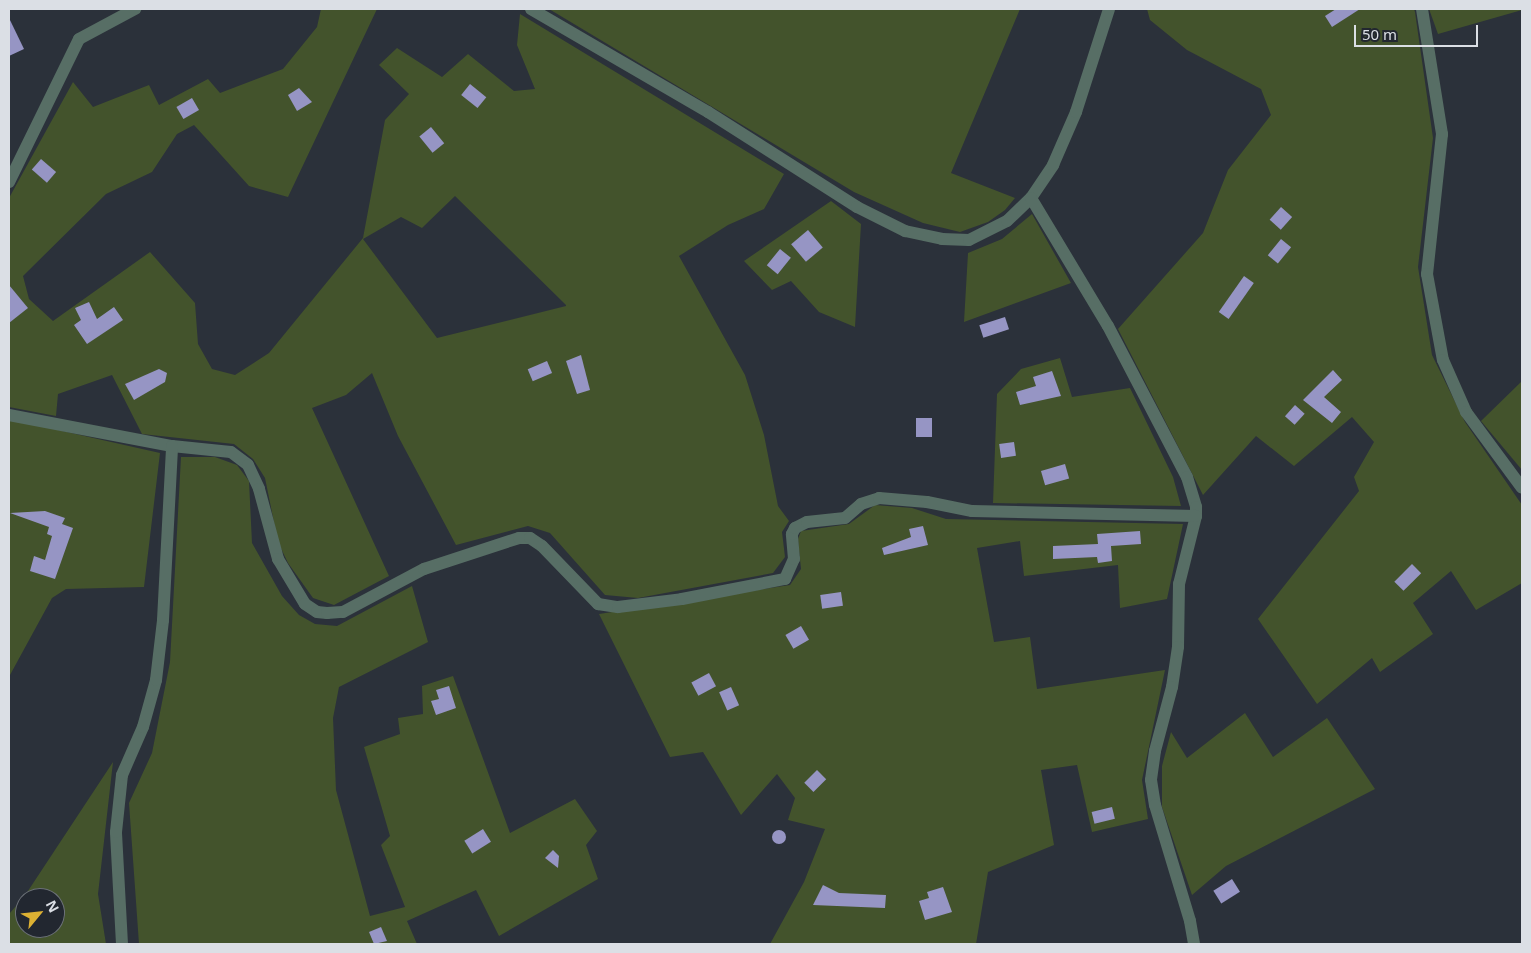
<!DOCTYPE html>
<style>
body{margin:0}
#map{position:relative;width:1531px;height:953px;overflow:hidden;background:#2b313a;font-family:"Noto Sans",sans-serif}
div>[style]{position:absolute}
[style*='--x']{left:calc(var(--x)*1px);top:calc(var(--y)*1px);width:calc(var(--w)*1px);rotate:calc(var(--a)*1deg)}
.green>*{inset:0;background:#43532c}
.building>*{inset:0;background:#9695c4;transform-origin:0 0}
.round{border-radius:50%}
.minor>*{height:12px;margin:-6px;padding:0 6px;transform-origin:6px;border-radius:6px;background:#576e65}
span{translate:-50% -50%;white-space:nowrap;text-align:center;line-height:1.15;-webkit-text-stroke:5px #222730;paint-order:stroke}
.frame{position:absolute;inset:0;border:10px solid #dbdfe5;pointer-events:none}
.north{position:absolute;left:15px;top:888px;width:50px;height:50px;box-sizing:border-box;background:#222730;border:1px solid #6c7178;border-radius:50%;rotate:62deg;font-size:14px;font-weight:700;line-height:20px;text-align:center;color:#dbdfe5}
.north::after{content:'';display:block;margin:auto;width:18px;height:22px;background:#ddb133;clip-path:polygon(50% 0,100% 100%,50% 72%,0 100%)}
.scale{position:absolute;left:1354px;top:25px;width:124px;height:22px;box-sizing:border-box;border:2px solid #dbdfe5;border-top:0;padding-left:6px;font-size:15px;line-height:18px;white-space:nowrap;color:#dbdfe5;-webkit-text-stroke:4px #222730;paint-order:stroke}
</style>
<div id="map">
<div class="green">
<i style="clip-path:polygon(evenodd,321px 9px,377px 9px,288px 197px,249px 186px,194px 125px,177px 134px,152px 172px,106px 194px,23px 276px,29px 299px,53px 321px,150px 252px,195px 303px,198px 344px,212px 369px,235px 375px,269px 353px,363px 238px,385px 120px,409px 94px,379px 65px,397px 48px,442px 77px,468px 54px,514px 91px,535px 89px,517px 45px,520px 14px,784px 174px,764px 209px,728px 225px,679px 256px,745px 375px,764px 435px,778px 506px,789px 521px,782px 532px,785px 557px,773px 573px,638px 598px,605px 595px,550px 533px,528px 526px,456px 545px,398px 436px,372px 373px,346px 395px,312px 408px,389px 576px,334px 605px,313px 598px,288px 563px,278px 542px,265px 478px,253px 459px,234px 444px,142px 434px,112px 375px,58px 394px,56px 416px,9px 407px,9px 198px,73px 82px,93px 107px,149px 85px,159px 105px,208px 79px,220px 93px,283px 69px,317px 27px,321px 9px,455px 196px,566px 305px,566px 306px,437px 338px,363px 239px,401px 217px,422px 228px,455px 196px)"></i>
<i style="clip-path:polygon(549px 9px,1020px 9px,951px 173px,1015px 198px,1005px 210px,988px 222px,960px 232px,923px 223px,854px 192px)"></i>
<i style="clip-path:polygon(1147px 9px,1414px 9px,1415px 12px,1433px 138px,1418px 267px,1432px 355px,1465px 422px,1522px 505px,1522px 583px,1476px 610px,1451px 571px,1413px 603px,1433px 634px,1380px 672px,1372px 658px,1317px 704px,1258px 619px,1359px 491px,1354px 477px,1374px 442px,1352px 417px,1294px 466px,1256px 436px,1203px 495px,1118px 329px,1203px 233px,1228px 170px,1271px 115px,1261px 89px,1187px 50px,1150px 20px)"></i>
<i style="clip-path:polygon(1429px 9px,1522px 9px,1522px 10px,1438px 34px)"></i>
<i style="clip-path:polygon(831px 201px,861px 224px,855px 327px,819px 312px,791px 281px,772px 290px,744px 261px)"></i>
<i style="clip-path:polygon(1032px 214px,1071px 283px,964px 322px,968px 253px,1002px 239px)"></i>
<i style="clip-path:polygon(1060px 358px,1072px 397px,1130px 388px,1173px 477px,1181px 506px,993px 503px,997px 394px,1021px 369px)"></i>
<i style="clip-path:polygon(1522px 381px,1522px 470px,1481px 421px)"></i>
<i style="clip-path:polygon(9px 419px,160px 453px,144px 587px,66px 589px,52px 598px,10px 675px)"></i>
<i style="clip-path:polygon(181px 457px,215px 457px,237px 465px,249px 481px,252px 543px,282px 596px,299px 615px,315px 624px,337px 626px,412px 586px,428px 642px,339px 687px,333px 718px,336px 790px,370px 916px,405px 907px,381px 845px,390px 836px,364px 747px,400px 734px,398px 718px,423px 714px,422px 686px,453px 676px,510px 833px,575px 799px,597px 831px,586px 845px,598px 879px,499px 936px,476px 890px,407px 921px,417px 944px,139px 944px,129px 803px,152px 753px,170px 662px)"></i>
<i style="clip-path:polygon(875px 505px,912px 508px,946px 519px,1183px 524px,1167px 599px,1120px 608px,1118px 565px,1024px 576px,1020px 541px,977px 548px,994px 642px,1030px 637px,1037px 689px,1165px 670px,1142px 780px,1148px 819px,1092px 832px,1077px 765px,1041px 770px,1054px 845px,988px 872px,976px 944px,770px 944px,804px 882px,825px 829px,788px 820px,795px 798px,777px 774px,741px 815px,703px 752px,670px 757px,599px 614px,790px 585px,801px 569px,798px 539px,801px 531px,849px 524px)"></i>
<i style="clip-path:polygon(1245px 713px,1273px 757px,1327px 718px,1375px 789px,1226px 866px,1192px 895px,1162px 807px,1162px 766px,1171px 732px,1187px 758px)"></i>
<i style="clip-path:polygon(evenodd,113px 762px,98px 894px,106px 944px,9px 944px,9px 914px,24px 897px,113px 762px,25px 898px,55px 898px,55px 928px,25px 928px,25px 898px)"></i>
</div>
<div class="building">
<i style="clip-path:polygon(1336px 9px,1360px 9px,1332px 27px,1325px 16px)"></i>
<i style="clip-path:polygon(9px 18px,24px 49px,9px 56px)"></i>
<i style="left:470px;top:84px;width:21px;height:14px;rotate:39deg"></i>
<i style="clip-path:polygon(299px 88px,312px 102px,297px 111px,288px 95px)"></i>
<i style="left:192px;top:98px;width:14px;height:18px;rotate:60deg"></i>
<i style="left:431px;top:127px;width:21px;height:15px;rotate:51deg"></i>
<i style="left:41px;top:159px;width:20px;height:14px;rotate:41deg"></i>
<i style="left:1281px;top:207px;width:15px;height:17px;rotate:42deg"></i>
<i style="left:808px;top:230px;width:23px;height:22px;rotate:50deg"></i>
<i style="left:1281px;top:239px;width:13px;height:21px;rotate:39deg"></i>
<i style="left:780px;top:249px;width:14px;height:21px;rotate:39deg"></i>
<i style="left:1244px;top:276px;width:12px;height:44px;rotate:35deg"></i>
<i style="clip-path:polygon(9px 285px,28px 308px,9px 323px)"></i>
<i style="clip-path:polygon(89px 302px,97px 319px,114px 307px,123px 320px,87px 344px,74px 325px,81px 320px,75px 308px)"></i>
<i style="left:1005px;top:317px;width:13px;height:27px;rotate:72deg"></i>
<i style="clip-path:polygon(581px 355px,590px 390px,577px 394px,566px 361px)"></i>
<i style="left:547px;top:361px;width:13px;height:21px;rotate:67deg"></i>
<i style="clip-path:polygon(159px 369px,167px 373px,165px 382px,134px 400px,125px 384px)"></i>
<i style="clip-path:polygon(1333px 370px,1342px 380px,1324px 397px,1341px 412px,1332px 423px,1303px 400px)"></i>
<i style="clip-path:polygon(1052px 371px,1061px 396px,1020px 405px,1016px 392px,1036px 386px,1033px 377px)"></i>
<i style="left:1295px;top:405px;width:13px;height:15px;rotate:42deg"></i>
<i style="left:916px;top:418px;width:16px;height:19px"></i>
<i style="left:1014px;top:442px;width:14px;height:15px;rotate:82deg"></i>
<i style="left:1065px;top:464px;width:15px;height:25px;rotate:74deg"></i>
<i style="clip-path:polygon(45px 511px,65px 518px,62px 524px,73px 528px,55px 579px,30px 571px,34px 556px,45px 560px,52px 536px,47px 534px,49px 527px,10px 513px)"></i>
<i style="clip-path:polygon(923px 526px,928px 545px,884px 555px,882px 548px,911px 537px,909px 529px)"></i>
<i style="clip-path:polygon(1140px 531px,1141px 544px,1111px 546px,1112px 561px,1098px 563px,1097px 557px,1053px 559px,1053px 546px,1098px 544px,1097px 534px)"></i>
<i style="left:1412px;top:564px;width:13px;height:25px;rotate:45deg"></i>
<i style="left:841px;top:592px;width:14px;height:21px;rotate:82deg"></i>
<i style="left:801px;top:626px;width:16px;height:18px;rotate:60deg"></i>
<i style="left:709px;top:673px;width:15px;height:20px;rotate:62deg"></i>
<i style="clip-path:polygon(449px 686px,456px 708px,436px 715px,431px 701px,439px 699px,436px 690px)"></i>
<i style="left:731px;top:687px;width:20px;height:13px;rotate:66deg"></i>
<i style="left:817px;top:770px;width:13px;height:18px;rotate:45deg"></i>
<i style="left:1112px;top:807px;width:12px;height:21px;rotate:76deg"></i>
<i style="left:483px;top:829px;width:15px;height:22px;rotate:58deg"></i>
<i class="round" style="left:772px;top:830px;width:14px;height:14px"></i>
<i style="clip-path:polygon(553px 850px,559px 856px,558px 868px,545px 858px)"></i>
<i style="left:1232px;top:879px;width:15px;height:22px;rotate:58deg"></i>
<i style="clip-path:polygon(823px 885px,839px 893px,886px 895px,885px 908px,813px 905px)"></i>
<i style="clip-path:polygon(943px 887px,952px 912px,925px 920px,919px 901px,929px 898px,927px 892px)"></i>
<i style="clip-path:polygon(381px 927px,387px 941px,374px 944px,369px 932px)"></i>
</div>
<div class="minor">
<i style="--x:531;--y:9;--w:205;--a:30.2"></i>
<i style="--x:708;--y:112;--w:177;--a:32.5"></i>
<i style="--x:857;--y:207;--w:54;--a:26.6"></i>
<i style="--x:905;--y:231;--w:38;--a:12"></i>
<i style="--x:942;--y:239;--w:27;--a:2"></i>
<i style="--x:969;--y:240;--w:42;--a:-26.6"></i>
<i style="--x:1007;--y:221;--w:33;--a:-44"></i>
<i style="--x:1031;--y:198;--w:40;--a:-56"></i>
<i style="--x:1053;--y:165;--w:58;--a:-66.5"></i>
<i style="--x:1076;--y:112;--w:108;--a:-72.2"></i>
<i style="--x:1422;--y:9;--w:127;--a:80.9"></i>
<i style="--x:1442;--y:134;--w:141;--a:96.1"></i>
<i style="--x:1427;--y:274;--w:87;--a:79.5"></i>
<i style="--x:1443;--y:360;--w:57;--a:66.1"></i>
<i style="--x:1466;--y:412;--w:94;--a:53.6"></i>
<i style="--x:9;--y:182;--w:159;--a:-63.9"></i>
<i style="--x:79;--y:39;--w:64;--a:-28.2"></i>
<i style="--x:1031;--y:198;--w:149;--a:59"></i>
<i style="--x:1108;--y:326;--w:170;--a:62.4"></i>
<i style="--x:1187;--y:477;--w:31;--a:73"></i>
<i style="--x:1196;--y:507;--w:9;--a:90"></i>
<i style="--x:1196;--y:516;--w:70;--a:104"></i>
<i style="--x:1179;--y:584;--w:63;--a:90.9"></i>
<i style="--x:1178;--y:647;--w:40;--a:98.5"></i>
<i style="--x:1172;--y:687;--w:66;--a:104.9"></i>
<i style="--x:1155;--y:751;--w:29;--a:98"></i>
<i style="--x:1151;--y:780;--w:25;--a:81"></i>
<i style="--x:1155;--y:805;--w:121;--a:73.2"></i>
<i style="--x:1190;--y:921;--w:23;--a:80"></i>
<i style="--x:9;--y:415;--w:166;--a:10.8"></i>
<i style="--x:172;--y:446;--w:59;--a:5.8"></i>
<i style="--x:231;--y:452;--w:21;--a:37"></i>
<i style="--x:248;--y:465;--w:26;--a:65"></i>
<i style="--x:259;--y:489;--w:73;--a:74.8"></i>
<i style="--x:278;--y:559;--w:52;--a:59"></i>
<i style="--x:305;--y:604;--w:14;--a:34"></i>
<i style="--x:317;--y:612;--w:10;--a:6"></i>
<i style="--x:327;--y:613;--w:16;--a:-4"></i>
<i style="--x:343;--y:612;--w:92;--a:-28"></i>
<i style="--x:424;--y:569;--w:100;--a:-18.1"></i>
<i style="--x:519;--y:538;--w:11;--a:0"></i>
<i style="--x:530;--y:538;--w:14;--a:34"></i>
<i style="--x:542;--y:546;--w:81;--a:46"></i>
<i style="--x:598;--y:604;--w:20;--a:9"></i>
<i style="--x:618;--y:607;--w:64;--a:-7.1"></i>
<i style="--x:682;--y:599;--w:105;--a:-11"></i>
<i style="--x:785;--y:579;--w:22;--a:-66"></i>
<i style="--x:794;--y:559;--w:25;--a:-95"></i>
<i style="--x:792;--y:534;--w:7;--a:-63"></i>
<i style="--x:795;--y:528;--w:13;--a:-27"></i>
<i style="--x:807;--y:522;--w:38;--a:-6"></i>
<i style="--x:845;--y:518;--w:21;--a:-41"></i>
<i style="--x:861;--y:504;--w:19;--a:-18"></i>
<i style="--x:879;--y:498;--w:48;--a:4.8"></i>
<i style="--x:927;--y:502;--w:46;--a:11.3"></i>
<i style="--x:972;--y:511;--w:224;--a:1.3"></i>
<i style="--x:122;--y:944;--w:112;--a:-93.1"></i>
<i style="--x:116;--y:832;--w:57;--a:-84"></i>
<i style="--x:122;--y:775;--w:52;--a:-66.4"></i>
<i style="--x:143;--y:727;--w:49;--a:-74.5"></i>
<i style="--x:156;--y:680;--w:60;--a:-83.3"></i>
<i style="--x:163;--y:620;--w:174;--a:-87"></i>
</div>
<div class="frame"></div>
<div class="north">N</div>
<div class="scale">50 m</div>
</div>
